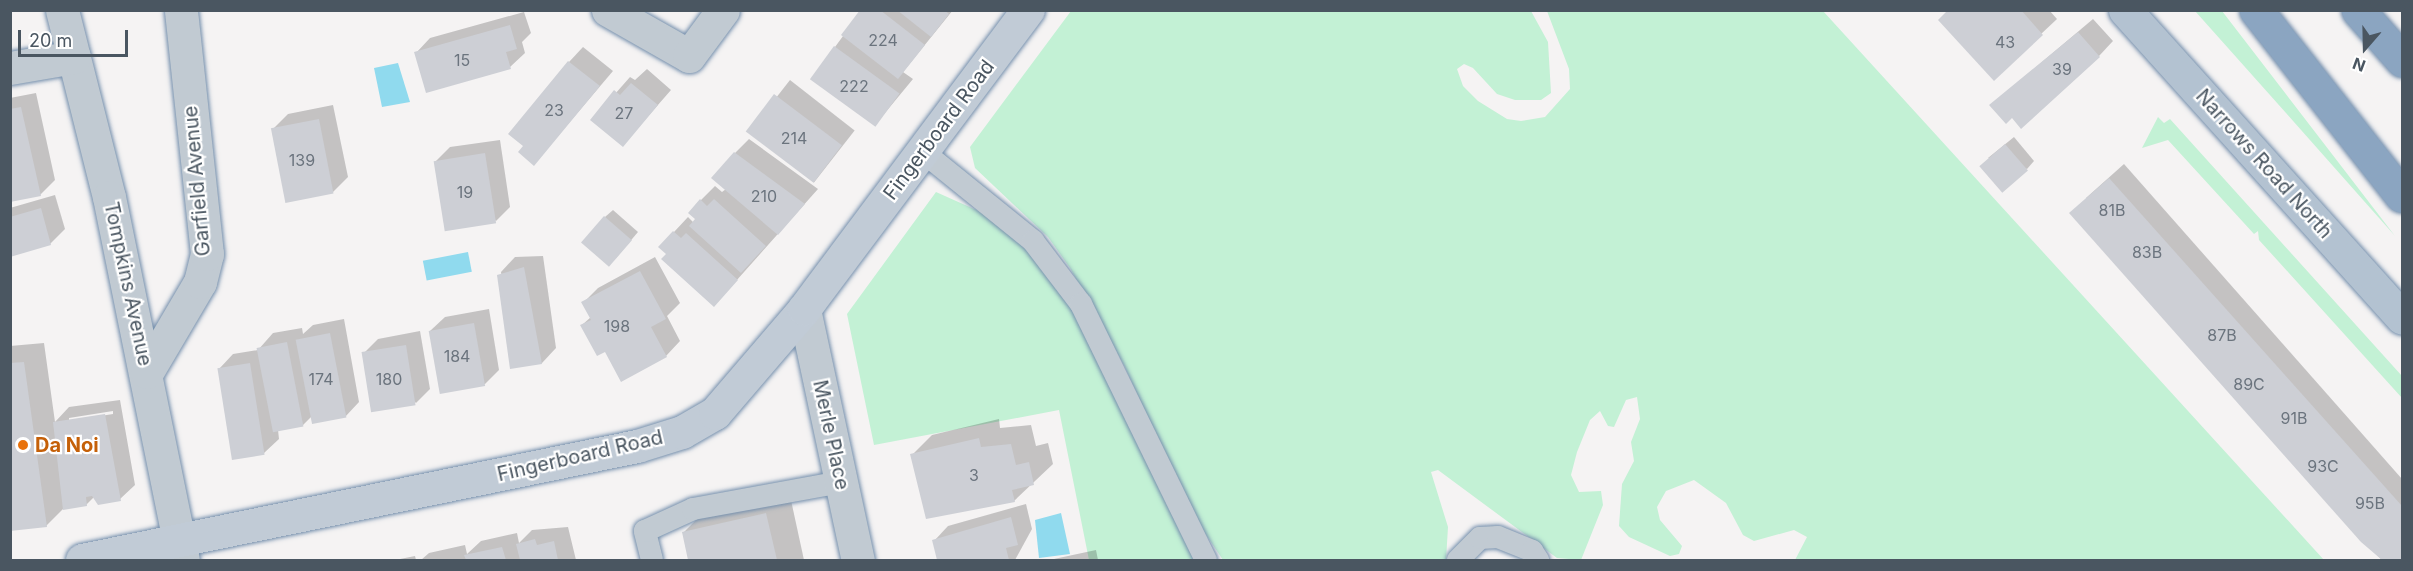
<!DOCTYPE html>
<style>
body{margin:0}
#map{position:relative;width:2413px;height:571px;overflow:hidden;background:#f5f3f3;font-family:Inter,sans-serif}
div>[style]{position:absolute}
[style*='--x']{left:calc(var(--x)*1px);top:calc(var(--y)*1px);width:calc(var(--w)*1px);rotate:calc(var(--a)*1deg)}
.green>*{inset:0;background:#c3f1d5}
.water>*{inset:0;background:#90daee;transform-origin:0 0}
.shadow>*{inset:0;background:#0003;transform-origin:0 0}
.building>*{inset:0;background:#cdcfd5;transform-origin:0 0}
.roads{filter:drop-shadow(0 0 2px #7690ad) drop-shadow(0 0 2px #7690ad)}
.lane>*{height:22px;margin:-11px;padding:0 11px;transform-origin:11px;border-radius:11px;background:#c1cad2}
.street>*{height:33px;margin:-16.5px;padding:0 16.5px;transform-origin:16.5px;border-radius:16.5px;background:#c1cad2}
.secondary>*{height:33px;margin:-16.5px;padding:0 16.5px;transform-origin:16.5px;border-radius:16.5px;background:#c1cbd6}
.primary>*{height:33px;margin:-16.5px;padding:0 16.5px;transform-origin:16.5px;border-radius:16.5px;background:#b3c2d1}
.highway>*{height:33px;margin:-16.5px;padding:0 16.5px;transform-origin:16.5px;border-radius:16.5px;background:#8ba5c1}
.dots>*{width:16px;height:16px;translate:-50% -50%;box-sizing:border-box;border:3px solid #fff;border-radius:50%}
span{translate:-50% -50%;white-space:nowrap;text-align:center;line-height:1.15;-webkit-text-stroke:4.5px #fff;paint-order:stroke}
.number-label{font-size:16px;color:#6b747e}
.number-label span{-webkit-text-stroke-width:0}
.street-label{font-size:20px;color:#4a5661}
.food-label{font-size:20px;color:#c56008;font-weight:700}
.left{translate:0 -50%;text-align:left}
.frame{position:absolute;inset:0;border:12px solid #4a5661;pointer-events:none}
.north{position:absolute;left:2335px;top:18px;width:60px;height:60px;-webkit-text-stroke:4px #fff;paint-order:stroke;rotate:200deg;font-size:16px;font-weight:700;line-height:24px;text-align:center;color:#4a5661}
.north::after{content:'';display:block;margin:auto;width:21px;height:27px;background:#4a5661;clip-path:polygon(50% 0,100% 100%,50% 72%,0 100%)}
.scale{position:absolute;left:18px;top:30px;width:110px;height:27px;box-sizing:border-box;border:3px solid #4a5661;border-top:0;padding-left:8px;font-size:18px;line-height:21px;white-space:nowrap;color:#4a5661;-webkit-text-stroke:4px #fff;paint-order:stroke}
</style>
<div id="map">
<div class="green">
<i style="clip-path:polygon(1071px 11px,1531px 11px,1548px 42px,1551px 93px,1541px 100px,1515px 100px,1497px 94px,1473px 68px,1464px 64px,1457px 69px,1463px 86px,1478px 101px,1507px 119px,1521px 121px,1545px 117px,1570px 89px,1569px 69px,1547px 11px,1823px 11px,2324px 560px,1795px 560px,1807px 537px,1794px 530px,1754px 541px,1743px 535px,1726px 503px,1694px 480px,1666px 491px,1657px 507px,1660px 520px,1682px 546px,1679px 554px,1670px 556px,1629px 537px,1619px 526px,1622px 484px,1634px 461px,1631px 442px,1640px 419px,1637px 397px,1626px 400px,1614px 427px,1608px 426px,1600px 411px,1590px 420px,1577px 452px,1571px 475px,1579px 492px,1601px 491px,1603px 505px,1581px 560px,1557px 558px,1438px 470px,1431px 472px,1448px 527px,1446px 560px,1223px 560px,1188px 508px,1125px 367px,1070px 268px,1048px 237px,975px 168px,970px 147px)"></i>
<i style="clip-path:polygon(2195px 11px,2222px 11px,2395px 236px,2286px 113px)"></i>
<i style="clip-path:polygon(2158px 117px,2164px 123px,2170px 119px,2402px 376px,2402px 398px,2259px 240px,2258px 231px,2254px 234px,2168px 140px,2142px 148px)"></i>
<i style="clip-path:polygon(936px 192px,983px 213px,1032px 253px,1075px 314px,1196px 560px,1089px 560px,1059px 410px,874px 445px,847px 314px)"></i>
</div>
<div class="water">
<i style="clip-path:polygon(398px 63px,410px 102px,382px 107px,374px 68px)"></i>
<i style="left:468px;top:252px;width:20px;height:46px;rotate:79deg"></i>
<i style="clip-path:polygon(1061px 513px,1070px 554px,1039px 558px,1035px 520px)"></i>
</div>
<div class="shadow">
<i style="clip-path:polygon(862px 10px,953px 10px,903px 72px,913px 79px,875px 125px,835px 47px)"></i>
<i style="clip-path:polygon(1949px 10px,2049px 10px,2057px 19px,1994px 78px)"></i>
<i style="clip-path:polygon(524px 12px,531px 33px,522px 42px,525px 53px,510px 67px,416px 53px,430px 38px)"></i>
<i style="clip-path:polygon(2093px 19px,2113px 41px,2099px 56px,2012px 116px,1991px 105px)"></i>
<i style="clip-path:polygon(583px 47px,613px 71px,534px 164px,525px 145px,569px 62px)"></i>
<i style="clip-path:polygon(647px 69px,671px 90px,623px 145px,592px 120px,630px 77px,635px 80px)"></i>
<i style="left:790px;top:80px;width:82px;height:66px;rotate:38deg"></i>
<i style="clip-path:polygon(36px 93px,55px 180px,40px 195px,10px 200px,10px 98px)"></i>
<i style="clip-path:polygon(333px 105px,348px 177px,333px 192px,273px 129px,288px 114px)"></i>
<i style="clip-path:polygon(2014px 137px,2034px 161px,2027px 169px,1988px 158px)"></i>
<i style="clip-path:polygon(749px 139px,818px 189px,728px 290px,660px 247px,688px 217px,694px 223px,701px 200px,715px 186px,722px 192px,726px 189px,735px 153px)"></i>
<i style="clip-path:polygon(500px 140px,510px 207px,496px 221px,435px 162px,450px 147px)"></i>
<i style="clip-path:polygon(2124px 164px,2402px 479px,2402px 560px,2382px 560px,2363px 541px,2086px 198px)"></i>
<i style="clip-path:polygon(55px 195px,65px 229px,50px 244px,10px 255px,10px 208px)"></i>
<i style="clip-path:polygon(613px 210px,638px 232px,616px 258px,605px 217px)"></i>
<i style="clip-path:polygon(543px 256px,556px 348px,542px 363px,512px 367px,501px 272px,515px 257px)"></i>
<i style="clip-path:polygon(655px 257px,680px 303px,667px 316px,680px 341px,666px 356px,605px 350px,582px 325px,591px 317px,583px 303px,598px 288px)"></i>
<i style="clip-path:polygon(489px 309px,499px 370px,485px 384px,441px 392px,430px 331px,445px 317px)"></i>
<i style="clip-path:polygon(344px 319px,359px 402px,345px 417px,312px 416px,302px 426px,278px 430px,279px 439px,264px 453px,219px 369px,233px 354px,258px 350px,273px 333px,302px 328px,303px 334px,313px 325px)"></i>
<i style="clip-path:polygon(420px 331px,430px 389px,416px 403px,363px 354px,378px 339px)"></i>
<i style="clip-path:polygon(evenodd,44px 343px,55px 422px,69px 407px,120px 400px,135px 485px,120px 499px,94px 497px,86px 505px,64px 508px,46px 526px,10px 529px,10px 346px,44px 343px,113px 411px,113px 414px,69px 421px,69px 418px,113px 411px)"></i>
<i style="clip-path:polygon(999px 419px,1000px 428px,1031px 425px,1036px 446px,1048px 443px,1053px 464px,1014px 501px,912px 455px,932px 435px)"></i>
<i style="clip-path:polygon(789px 491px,804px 560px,690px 560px,684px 532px,707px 509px)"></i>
<i style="clip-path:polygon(1026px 504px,1032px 529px,1015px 560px,938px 560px,934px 541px,948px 526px)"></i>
<i style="clip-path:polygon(568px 527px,576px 560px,421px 560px,429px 553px,465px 545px,467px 554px,481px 541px,517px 533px,519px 543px,532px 530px)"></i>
<i style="clip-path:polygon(1096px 550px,1098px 560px,1052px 560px,1054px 559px)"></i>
<i style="clip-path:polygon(415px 556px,416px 560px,395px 560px)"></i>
</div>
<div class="building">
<i style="clip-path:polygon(860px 10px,880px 10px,925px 45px,898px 79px,841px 35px)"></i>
<i style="clip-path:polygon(897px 10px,944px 10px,949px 14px,931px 37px)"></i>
<i style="clip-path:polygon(1948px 10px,2021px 10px,2043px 35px,1994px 81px,1938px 20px)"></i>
<i style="clip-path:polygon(510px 25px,517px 49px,506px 52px,511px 69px,426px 93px,414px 52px)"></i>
<i style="clip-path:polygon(2078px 32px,2100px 57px,2021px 129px,2012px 118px,2006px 124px,1989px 105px)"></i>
<i style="left:834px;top:46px;width:81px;height:41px;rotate:36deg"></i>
<i style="clip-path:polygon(568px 61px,600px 86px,534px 166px,518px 152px,523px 146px,508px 134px)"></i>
<i style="clip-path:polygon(631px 83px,658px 105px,623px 147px,590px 120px,614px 90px,620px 95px)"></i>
<i style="left:774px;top:94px;width:85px;height:47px;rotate:37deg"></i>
<i style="clip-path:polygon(21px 107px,41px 196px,10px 202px,10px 109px)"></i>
<i style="left:319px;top:119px;width:76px;height:49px;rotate:79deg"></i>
<i style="left:2005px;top:144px;width:35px;height:34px;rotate:49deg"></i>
<i style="clip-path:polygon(734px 152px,805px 204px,778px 235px,711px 178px)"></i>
<i style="left:485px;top:153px;width:71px;height:52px;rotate:81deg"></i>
<i style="clip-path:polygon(2109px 178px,2402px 506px,2402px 560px,2382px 560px,2361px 542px,2069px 213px)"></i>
<i style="clip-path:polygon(700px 199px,707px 206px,714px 199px,766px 246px,741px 273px,689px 226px,695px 219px,688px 213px)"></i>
<i style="clip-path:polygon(41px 208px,51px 245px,10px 257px,10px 217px)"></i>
<i style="left:604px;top:216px;width:37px;height:35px;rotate:41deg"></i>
<i style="clip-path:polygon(673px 231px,681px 238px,686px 233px,738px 280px,714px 307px,661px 259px,666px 254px,658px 247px)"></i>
<i style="clip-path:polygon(524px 267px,542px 364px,510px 369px,497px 275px)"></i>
<i style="clip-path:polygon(640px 271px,666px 319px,651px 327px,667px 357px,621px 382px,605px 352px,597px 356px,580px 325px,591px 320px,581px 302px)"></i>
<i style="left:474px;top:323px;width:64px;height:46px;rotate:80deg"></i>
<i style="left:330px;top:333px;width:86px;height:35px;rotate:79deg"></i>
<i style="left:287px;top:342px;width:86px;height:31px;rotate:79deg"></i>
<i style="left:406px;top:345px;width:61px;height:45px;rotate:81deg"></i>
<i style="clip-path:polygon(24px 362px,47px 527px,10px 531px,10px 363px)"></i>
<i style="left:250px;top:363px;width:93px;height:33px;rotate:81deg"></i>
<i style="clip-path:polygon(105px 414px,121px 501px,98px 505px,92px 496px,86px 497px,87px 506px,63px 510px,53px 422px)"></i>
<i style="clip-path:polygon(979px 438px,981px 447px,1011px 444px,1016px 465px,1029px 462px,1034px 485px,1012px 490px,1015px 502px,926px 519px,910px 454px)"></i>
<i style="clip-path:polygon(766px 513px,777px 560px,688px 560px,682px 532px)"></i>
<i style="clip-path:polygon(1011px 517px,1018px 545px,1006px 548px,1009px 560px,937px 560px,932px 540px)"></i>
<i style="clip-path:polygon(535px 539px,537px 545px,554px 541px,558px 560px,520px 560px,516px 544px)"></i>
<i style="clip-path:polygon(502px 547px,506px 560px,466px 560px,464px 555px)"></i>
</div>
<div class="roads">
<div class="lane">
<i style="--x:922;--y:151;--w:143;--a:39"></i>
<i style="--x:1033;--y:241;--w:79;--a:52.7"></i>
<i style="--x:1081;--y:304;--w:285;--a:64"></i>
<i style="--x:652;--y:560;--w:30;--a:-104"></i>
<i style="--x:645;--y:531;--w:53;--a:-24.6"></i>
<i style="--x:693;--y:509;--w:150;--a:-10.3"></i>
<i style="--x:1458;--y:560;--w:31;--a:-45"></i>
<i style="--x:1480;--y:538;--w:18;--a:-3"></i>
<i style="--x:1498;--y:537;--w:37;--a:22"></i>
<i style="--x:1532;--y:551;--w:11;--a:56"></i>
</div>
<div class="street">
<i style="--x:62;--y:10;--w:193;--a:75.9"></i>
<i style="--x:109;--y:197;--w:370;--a:78.5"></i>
<i style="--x:608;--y:10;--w:93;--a:29.6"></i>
<i style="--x:689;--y:56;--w:57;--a:-53.5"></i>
<i style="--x:10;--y:68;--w:65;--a:-9.8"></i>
<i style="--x:804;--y:309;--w:257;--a:77.9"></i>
<i style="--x:147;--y:372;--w:104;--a:-59.5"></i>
<i style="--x:200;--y:282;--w:29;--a:-76"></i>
<i style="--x:207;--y:254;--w:245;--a:-96.1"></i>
</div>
<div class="secondary">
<i style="--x:82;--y:560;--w:567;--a:-11.61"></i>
<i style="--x:637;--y:446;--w:47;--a:-17.3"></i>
<i style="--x:682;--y:432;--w:38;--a:-30"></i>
<i style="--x:715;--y:413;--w:137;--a:-49.4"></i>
<i style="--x:804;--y:309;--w:374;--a:-53.2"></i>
</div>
<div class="primary">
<i style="--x:2125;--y:10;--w:414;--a:48"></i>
</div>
<div class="highway">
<i style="--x:2256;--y:10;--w:236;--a:51.9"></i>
<i style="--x:2358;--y:10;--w:67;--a:48.7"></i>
</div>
</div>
<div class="dots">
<i style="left:23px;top:445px;background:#e8710a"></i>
</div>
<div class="number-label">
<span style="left:883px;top:40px">224</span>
<span style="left:2005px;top:42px">43</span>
<span style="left:462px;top:60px">15</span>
<span style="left:2062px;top:69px">39</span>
<span style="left:854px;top:86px">222</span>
<span style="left:554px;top:110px">23</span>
<span style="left:624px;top:113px">27</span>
<span style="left:794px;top:138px">214</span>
<span style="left:302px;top:160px">139</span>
<span style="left:465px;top:192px">19</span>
<span style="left:764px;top:196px">210</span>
<span style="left:2112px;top:210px">81B</span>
<span style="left:2147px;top:252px">83B</span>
<span style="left:617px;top:326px">198</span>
<span style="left:2222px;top:335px">87B</span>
<span style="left:457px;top:356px">184</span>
<span style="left:321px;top:379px">174</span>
<span style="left:389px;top:379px">180</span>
<span style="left:2249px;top:384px">89C</span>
<span style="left:2294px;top:418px">91B</span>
<span style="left:2323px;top:466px">93C</span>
<span style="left:974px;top:475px">3</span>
<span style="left:2370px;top:503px">95B</span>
</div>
<div class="street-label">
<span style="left:939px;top:130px;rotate:-53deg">Fingerboard Road</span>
<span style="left:2264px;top:164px;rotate:48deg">Narrows Road North</span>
<span style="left:197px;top:181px;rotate:-95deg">Garfield Avenue</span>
<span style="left:128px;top:284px;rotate:78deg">Tompkins Avenue</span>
<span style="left:831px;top:435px;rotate:78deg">Merle Place</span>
<span style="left:580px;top:456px;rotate:-13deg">Fingerboard Road</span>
</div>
<div class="food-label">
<span class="left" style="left:35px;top:445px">Da Noi</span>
</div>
<div class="frame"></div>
<div class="north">N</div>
<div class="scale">20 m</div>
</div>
